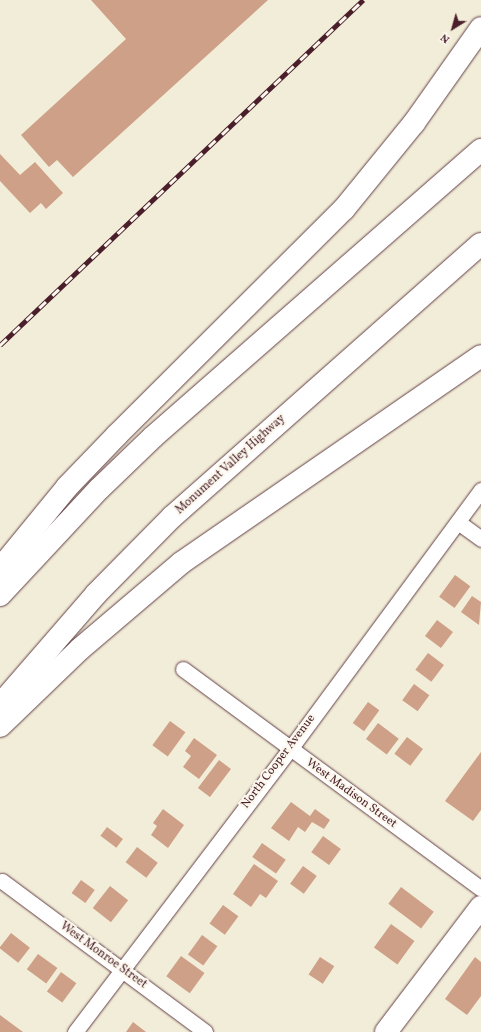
<!DOCTYPE html>
<style>
body{margin:0}
#map{position:relative;width:481px;height:1032px;overflow:hidden;background:#f2edd8;font-family:Vollkorn,serif}
div>[style]{position:absolute}
[style*='--x']{left:calc(var(--x)*1px);top:calc(var(--y)*1px);width:calc(var(--w)*1px);rotate:calc(var(--a)*1deg)}
.building>*{inset:0;background:#cea087;transform-origin:0 0}
.roads{filter:drop-shadow(0 0 1px #633e45) drop-shadow(0 0 1px #633e45)}
.street>*{height:15px;margin:-7.5px;padding:0 7.5px;transform-origin:7.5px;border-radius:7.5px;background:#fff}
.secondary>*{height:22px;margin:-11px;padding:0 11px;transform-origin:11px;border-radius:11px;background:#fff}
.highway>*{height:22px;margin:-11px;padding:0 11px;transform-origin:11px;border-radius:11px;background:#fff}
.rail>*{height:4.5px;margin-top:-2.25px;transform-origin:0;background:repeating-linear-gradient(90deg,#fbf7ec 0 9px,#4a1f2b 0 18px);box-sizing:border-box;border-block:1px solid #4a1f2b}
span{translate:-50% -50%;white-space:nowrap;text-align:center;line-height:1.15;-webkit-text-stroke:4px #fbf7ec;paint-order:stroke}
.street-label{font-size:12px;color:#4a1f2b}
.north{position:absolute;left:433px;top:8px;width:40px;height:40px;-webkit-text-stroke:3px #fbf7ec;paint-order:stroke;rotate:217deg;font-size:11px;font-weight:700;line-height:16px;text-align:center;color:#4a1f2b}
.north::after{content:'';display:block;margin:auto;width:14px;height:18px;background:#4a1f2b;clip-path:polygon(50% 0,100% 100%,50% 72%,0 100%)}
</style>
<div id="map">
<div class="building">
<i style="clip-path:polygon(91px 0,268px 0,73px 177px,57px 160px,49px 167px,21px 135px,126px 39px)"></i>
<i style="clip-path:polygon(0 154px,20px 175px,35px 162px,63px 193px,46px 209px,41px 203px,30px 213px,0 181px)"></i>
<i style="left:455px;top:575px;width:19px;height:27px;rotate:36deg"></i>
<i style="clip-path:polygon(472px 596px,481px 602px,479px 625px,461px 612px)"></i>
<i style="left:437px;top:620px;width:20px;height:20px;rotate:37deg"></i>
<i style="left:428px;top:653px;width:20px;height:21px;rotate:37deg"></i>
<i style="left:414px;top:684px;width:19px;height:20px;rotate:36deg"></i>
<i style="left:368px;top:702px;width:14px;height:26px;rotate:36deg"></i>
<i style="left:170px;top:721px;width:19px;height:30px;rotate:36deg"></i>
<i style="left:378px;top:723px;width:26px;height:20px;rotate:37deg"></i>
<i style="left:407px;top:737px;width:20px;height:21px;rotate:37deg"></i>
<i style="clip-path:polygon(194px 738px,217px 755px,199px 779px,183px 767px,191px 756px,185px 751px)"></i>
<i style="clip-path:polygon(481px 752px,481px 810px,473px 821px,445px 801px)"></i>
<i style="left:219px;top:760px;width:15px;height:35px;rotate:37deg"></i>
<i style="clip-path:polygon(291px 802px,310px 816px,315px 809px,330px 820px,324px 829px,312px 822px,305px 832px,298px 827px,289px 841px,271px 828px)"></i>
<i style="clip-path:polygon(163px 809px,184px 825px,168px 848px,151px 835px,157px 826px,153px 823px)"></i>
<i style="left:107px;top:827px;width:20px;height:11px;rotate:37deg"></i>
<i style="left:323px;top:836px;width:22px;height:20px;rotate:36deg"></i>
<i style="left:262px;top:843px;width:29px;height:17px;rotate:35deg"></i>
<i style="left:137px;top:847px;width:26px;height:19px;rotate:37deg"></i>
<i style="clip-path:polygon(254px 864px,278px 881px,266px 898px,260px 894px,251px 907px,233px 894px)"></i>
<i style="left:303px;top:866px;width:17px;height:22px;rotate:36deg"></i>
<i style="left:81px;top:880px;width:17px;height:16px;rotate:36deg"></i>
<i style="left:110px;top:886px;width:23px;height:28px;rotate:38deg"></i>
<i style="left:401px;top:887px;width:41px;height:21px;rotate:37deg"></i>
<i style="left:223px;top:905px;width:19px;height:23px;rotate:36deg"></i>
<i style="left:391px;top:924px;width:29px;height:29px;rotate:36deg"></i>
<i style="left:11px;top:933px;width:24px;height:19px;rotate:38deg"></i>
<i style="left:202px;top:935px;width:19px;height:24px;rotate:36deg"></i>
<i style="left:38px;top:954px;width:24px;height:19px;rotate:36deg"></i>
<i style="left:181px;top:956px;width:29px;height:25px;rotate:36deg"></i>
<i style="left:320px;top:957px;width:17px;height:21px;rotate:33deg"></i>
<i style="clip-path:polygon(475px 957px,481px 962px,481px 996px,467px 1015px,445px 999px)"></i>
<i style="left:61px;top:972px;width:19px;height:24px;rotate:36deg"></i>
<i style="clip-path:polygon(0 1015px,23px 1032px,0 1032px)"></i>
<i style="clip-path:polygon(133px 1022px,146px 1032px,126px 1032px)"></i>
</div>
<div class="roads">
<div class="street">
<i style="--x:458;--y:522;--w:29;--a:36"></i>
<i style="--x:183;--y:669;--w:370;--a:36.4"></i>
<i style="--x:2;--y:881;--w:253;--a:36.6"></i>
<i style="--x:75;--y:1032;--w:355;--a:-52.8"></i>
<i style="--x:290;--y:749;--w:322;--a:-53.6"></i>
</div>
<div class="secondary">
<i style="--x:386;--y:1032;--w:157;--a:-52.8"></i>
</div>
<div class="highway">
<i style="--x:0;--y:569;--w:106;--a:-50.7"></i>
<i style="--x:67;--y:487;--w:72;--a:-46.1"></i>
<i style="--x:117;--y:435;--w:320;--a:-44.9"></i>
<i style="--x:344;--y:209;--w:111;--a:-50.9"></i>
<i style="--x:414;--y:123;--w:116;--a:-54.8"></i>
<i style="--x:0;--y:595;--w:145;--a:-47"></i>
<i style="--x:99;--y:489;--w:75;--a:-43.9"></i>
<i style="--x:153;--y:437;--w:436;--a:-41.2"></i>
<i style="--x:0;--y:705;--w:147;--a:-49.1"></i>
<i style="--x:96;--y:594;--w:108;--a:-45.4"></i>
<i style="--x:172;--y:517;--w:412;--a:-41.5"></i>
<i style="--x:0;--y:726;--w:111;--a:-43.9"></i>
<i style="--x:80;--y:649;--w:133;--a:-40.4"></i>
<i style="--x:181;--y:563;--w:364;--a:-34.6"></i>
</div>
</div>
<div class="rail">
<i style="--x:0;--y:345;--w:501;--a:-43.54"></i>
</div>
<div class="street-label">
<span style="left:231px;top:465px;rotate:-42deg">Monument Valley Highway</span>
<span style="left:279px;top:762px;rotate:-53deg">North Cooper Avenue</span>
<span style="left:351px;top:794px;rotate:36deg">West Madison Street</span>
<span style="left:103px;top:956px;rotate:36deg">West Monroe Street</span>
</div>
<div class="north">N</div>
</div>
